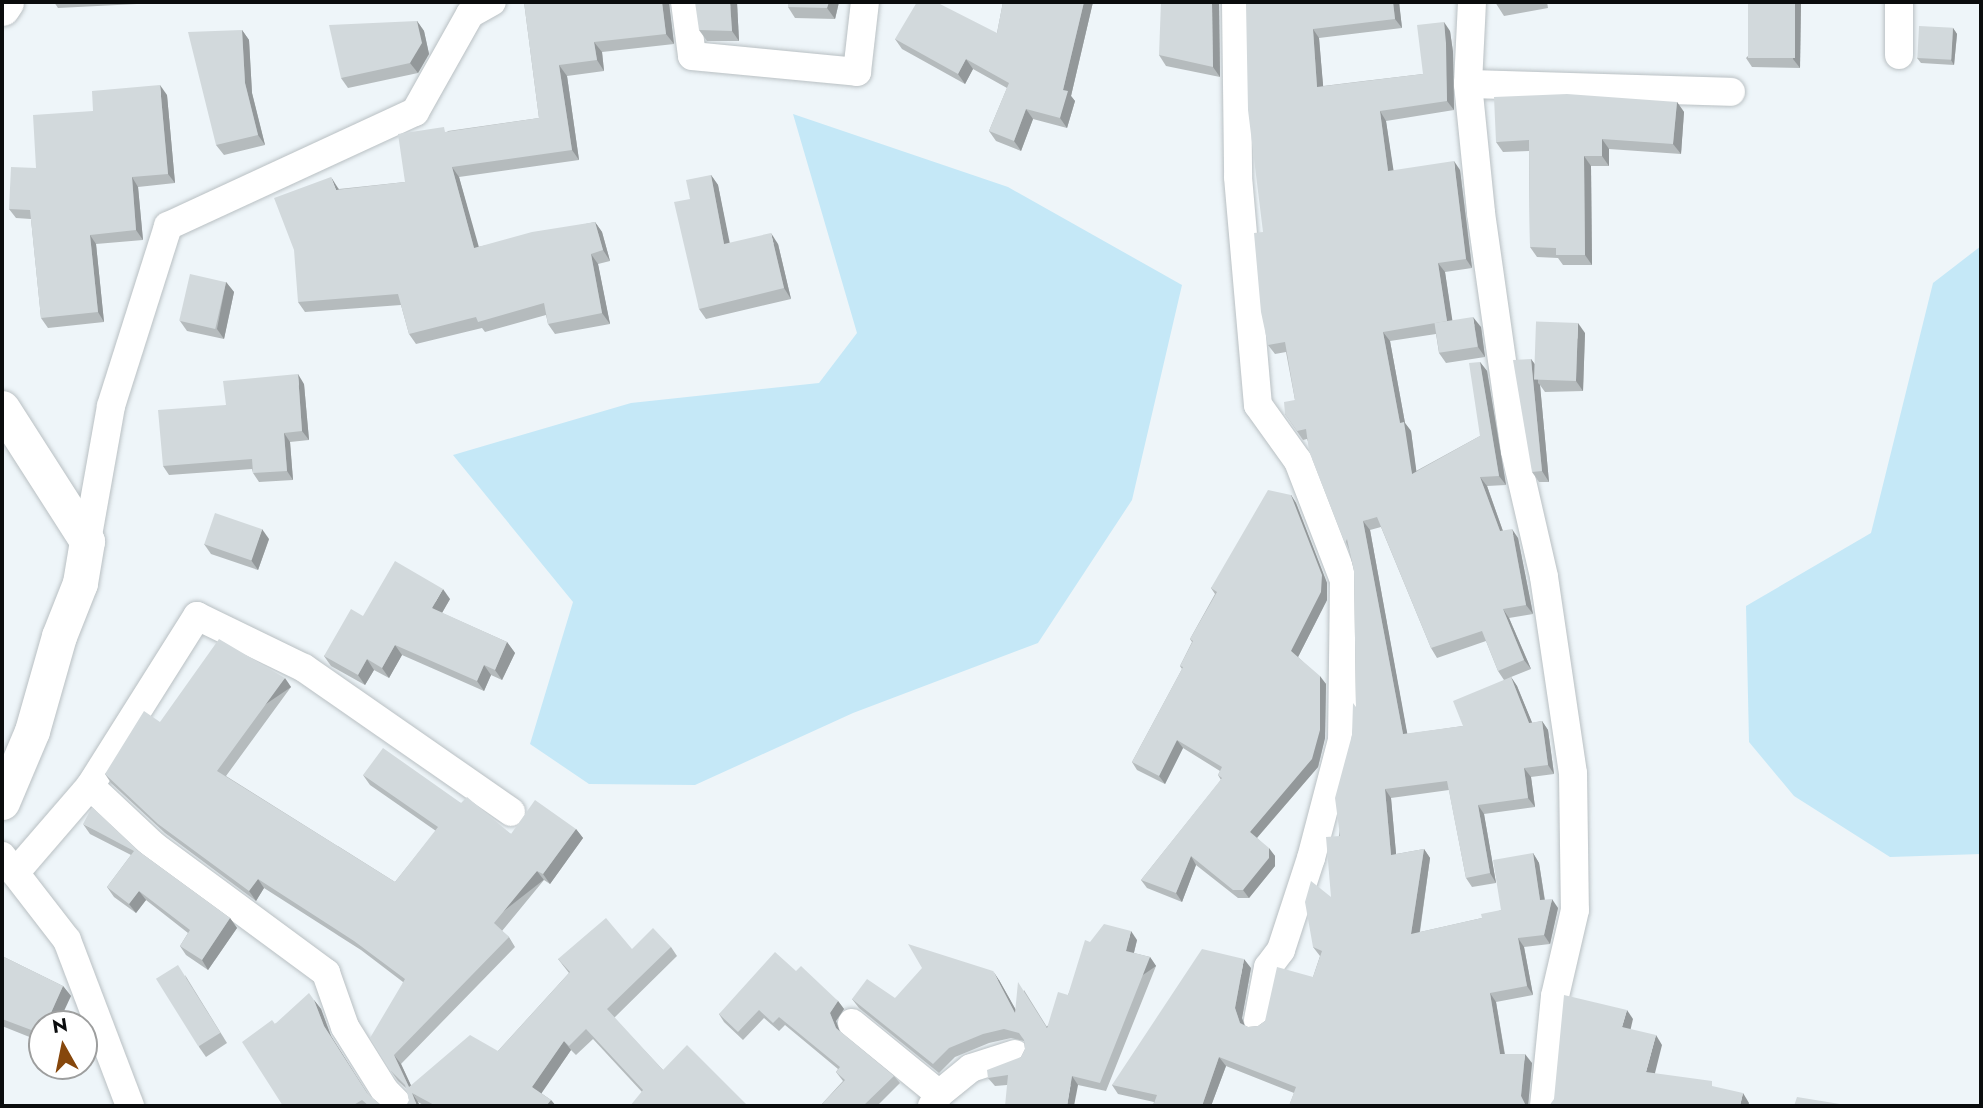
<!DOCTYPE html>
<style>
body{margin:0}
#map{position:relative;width:1983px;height:1108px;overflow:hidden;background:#eef5f9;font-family:Jost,sans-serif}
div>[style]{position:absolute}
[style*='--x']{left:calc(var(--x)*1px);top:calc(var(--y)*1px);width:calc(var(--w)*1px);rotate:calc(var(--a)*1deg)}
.green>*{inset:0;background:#c5e8f7}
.roads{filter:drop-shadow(0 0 2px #b9c0c3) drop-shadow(0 0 2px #b9c0c3)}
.minor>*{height:28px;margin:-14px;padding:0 14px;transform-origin:14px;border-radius:14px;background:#fff}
.tertiary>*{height:35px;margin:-17.5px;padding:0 17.5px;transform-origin:17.5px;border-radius:17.5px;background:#fff}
.wall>*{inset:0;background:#b5bbbd}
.shaded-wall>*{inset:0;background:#93989a;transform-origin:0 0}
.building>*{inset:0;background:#d2d9dc;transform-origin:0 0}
span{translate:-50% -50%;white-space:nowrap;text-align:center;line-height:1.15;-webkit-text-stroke:5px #fff;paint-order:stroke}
.frame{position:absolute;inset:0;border:4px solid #0a0c0d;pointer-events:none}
.north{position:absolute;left:28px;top:1010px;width:70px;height:70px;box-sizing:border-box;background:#fff;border:2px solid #9d9e9e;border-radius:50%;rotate:351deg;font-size:19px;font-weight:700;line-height:28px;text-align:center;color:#0a0c0d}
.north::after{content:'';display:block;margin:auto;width:24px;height:32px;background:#86470c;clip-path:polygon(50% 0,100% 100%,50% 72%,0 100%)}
</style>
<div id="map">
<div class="green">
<i style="clip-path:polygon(793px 114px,1008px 187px,1182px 285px,1132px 500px,1038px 643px,853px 713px,695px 785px,589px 784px,530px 744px,573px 602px,453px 455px,631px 403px,819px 383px,857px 333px)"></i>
<i style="clip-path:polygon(1981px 246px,1981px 854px,1890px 857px,1794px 796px,1749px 742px,1746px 606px,1871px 533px,1933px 283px)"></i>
</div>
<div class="roads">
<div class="minor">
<i style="--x:685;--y:2;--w:54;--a:82.6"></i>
<i style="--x:692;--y:56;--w:166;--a:5.5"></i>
<i style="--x:857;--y:72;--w:70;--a:-83.5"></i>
<i style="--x:1236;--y:2;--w:175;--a:89.3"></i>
<i style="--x:1238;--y:177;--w:229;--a:85"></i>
<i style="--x:1258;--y:405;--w:69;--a:54.5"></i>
<i style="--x:1298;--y:461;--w:128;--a:68.9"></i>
<i style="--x:1344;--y:580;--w:160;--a:90.7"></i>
<i style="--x:1342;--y:740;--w:122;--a:104.7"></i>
<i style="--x:1311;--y:858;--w:97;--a:108.1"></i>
<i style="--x:1281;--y:950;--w:21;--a:127"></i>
<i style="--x:1268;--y:967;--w:54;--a:100.7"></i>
<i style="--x:1472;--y:2;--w:82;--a:92.8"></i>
<i style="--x:1468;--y:84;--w:130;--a:84.2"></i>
<i style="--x:1481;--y:213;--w:240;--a:81.9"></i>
<i style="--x:1515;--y:451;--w:129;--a:77"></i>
<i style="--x:1544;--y:577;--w:198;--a:81.6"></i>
<i style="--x:1573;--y:773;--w:137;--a:89.2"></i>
<i style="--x:1575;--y:910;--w:88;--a:103.1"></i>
<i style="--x:1555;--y:996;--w:111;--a:95.7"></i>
<i style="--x:1899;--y:2;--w:53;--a:90"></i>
<i style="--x:1468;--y:84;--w:263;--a:1.7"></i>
<i style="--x:87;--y:541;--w:137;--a:-79.9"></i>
<i style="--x:111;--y:406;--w:189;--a:-72.4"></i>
<i style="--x:168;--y:226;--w:272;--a:-24.8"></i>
<i style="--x:415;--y:112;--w:112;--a:-60.7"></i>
<i style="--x:470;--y:14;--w:25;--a:-29"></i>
<i style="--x:90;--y:786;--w:88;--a:43.2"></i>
<i style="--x:154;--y:846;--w:214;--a:36.4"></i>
<i style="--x:326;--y:973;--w:57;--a:70.6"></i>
<i style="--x:345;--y:1027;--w:75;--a:58"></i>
<i style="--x:385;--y:1091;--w:21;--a:45"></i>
<i style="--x:2;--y:856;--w:106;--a:52.3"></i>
<i style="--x:67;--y:940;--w:178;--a:69.2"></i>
<i style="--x:15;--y:873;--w:115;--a:-49.2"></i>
<i style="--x:90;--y:786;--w:201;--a:-57.8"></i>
<i style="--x:197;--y:616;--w:119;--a:25.9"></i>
<i style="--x:304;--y:668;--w:252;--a:34.8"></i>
<i style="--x:852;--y:1023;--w:112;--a:39.2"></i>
<i style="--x:932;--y:1106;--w:14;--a:-60"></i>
<i style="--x:939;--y:1094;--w:41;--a:-39.1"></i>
<i style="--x:971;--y:1068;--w:46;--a:-17.7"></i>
</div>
<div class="tertiary">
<i style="--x:2;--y:8;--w:7;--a:-56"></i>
<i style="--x:2;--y:408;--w:158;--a:57.4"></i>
<i style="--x:87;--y:541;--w:43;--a:99.5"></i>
<i style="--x:80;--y:583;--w:57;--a:111.6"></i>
<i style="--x:59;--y:636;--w:99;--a:105.9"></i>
<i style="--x:32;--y:731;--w:77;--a:112.9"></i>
</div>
</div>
<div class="wall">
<i style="clip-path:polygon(54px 2px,137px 2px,137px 4px,58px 8px)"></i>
<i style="clip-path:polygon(524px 2px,669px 3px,674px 44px,602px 52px,604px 71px,567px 76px,579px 160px,459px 177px,478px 247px,595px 222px,602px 232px,610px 261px,598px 264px,610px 324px,555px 334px,548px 324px,546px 315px,485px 332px,482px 328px,416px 344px,409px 334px,401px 305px,305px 312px,298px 302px,338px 188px,339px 189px,405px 182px,448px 131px,539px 118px)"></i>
<i style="clip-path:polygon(737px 2px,739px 41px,707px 41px,699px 30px)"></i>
<i style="clip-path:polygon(839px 2px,835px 19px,795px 18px,788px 7px)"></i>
<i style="clip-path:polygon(1003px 2px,1093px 2px,1071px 96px,1075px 101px,1067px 128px,1033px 119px,1021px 151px,996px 141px,989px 131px,1007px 88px,973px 69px,965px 84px,902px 49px,895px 39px,997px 33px)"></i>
<i style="clip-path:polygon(1212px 2px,1218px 2px,1219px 4px,1220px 77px,1166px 66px,1159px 55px)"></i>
<i style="clip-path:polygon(evenodd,1275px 2px,1399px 2px,1402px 28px,1319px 38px,1323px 86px,1423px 74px,1450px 31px,1453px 52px,1454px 110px,1386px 121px,1393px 170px,1460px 170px,1472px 268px,1445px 272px,1452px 321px,1481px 327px,1485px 357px,1446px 363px,1439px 353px,1436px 334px,1390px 341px,1405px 423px,1411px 431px,1416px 471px,1480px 436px,1480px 362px,1487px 371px,1506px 485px,1487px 486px,1503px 531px,1518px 538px,1533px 614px,1509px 618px,1531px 669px,1511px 677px,1517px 686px,1532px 723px,1542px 721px,1548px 730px,1554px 774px,1531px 777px,1535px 807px,1484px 814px,1496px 883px,1472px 887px,1466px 878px,1449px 790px,1391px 798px,1396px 854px,1424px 849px,1430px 858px,1420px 932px,1482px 918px,1501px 910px,1533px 853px,1539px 863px,1545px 900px,1558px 908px,1550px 944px,1524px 947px,1533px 995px,1496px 1002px,1505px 1054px,1532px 1063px,1528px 1106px,1289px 1106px,1294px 1093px,1226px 1066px,1211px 1106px,1153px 1106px,1154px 1102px,1118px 1094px,1112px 1085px,1251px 968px,1242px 1018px,1244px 1025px,1248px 1027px,1258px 1026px,1265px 1021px,1313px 977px,1320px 956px,1313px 947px,1331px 897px,1352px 735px,1356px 707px,1354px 571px,1349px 550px,1307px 439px,1303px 440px,1285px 414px,1295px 400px,1286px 352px,1275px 354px,1268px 345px,1263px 232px,1275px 2px,1381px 527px,1431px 648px,1437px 658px,1486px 641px,1498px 671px,1504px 680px,1463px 726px,1407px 734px,1370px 530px,1381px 527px)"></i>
<i style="clip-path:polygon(1495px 2px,1547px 2px,1548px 8px,1504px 16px)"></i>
<i style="clip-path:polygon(1801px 2px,1800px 68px,1752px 67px,1746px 58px)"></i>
<i style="clip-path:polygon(417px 21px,424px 31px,429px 54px,418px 73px,348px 88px,341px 78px)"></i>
<i style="clip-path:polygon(1953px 28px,1957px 34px,1954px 65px,1921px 63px,1917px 58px)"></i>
<i style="clip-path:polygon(242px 30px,249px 40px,252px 93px,265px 145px,224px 155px,216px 145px)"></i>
<i style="clip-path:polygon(167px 95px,175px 183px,138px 187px,143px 240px,96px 244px,104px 322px,48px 328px,41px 318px,31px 219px,16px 218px,9px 209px,36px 168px,93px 111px)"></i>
<i style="clip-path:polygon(1677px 102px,1684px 112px,1681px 154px,1609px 149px,1609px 166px,1591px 166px,1592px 265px,1563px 265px,1558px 258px,1537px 257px,1530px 247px,1529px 151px,1503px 152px,1496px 142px)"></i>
<i style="clip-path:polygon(711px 175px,718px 185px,729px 243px,778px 244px,791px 299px,706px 319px,699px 309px,690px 199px)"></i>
<i style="clip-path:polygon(226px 282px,234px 292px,224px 339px,187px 331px,180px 321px)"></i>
<i style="clip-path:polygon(1585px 333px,1583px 391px,1545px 392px,1540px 385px,1549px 482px,1539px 482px,1532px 472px,1531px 359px,1538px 368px)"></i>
<i style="clip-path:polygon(304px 384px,309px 440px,290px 442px,293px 480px,259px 482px,253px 473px,252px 469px,169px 475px,163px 466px,226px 405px)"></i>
<i style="clip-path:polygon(1291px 495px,1296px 503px,1327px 583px,1327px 600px,1298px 657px,1326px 684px,1325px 738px,1318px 767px,1257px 838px,1275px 856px,1275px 866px,1249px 898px,1238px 898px,1196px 865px,1182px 902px,1147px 888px,1141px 880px,1221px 780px,1218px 775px,1220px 771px,1183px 748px,1165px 784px,1137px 770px,1132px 762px,1182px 669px,1180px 666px,1192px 642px,1190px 639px,1215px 594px,1211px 588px)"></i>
<i style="clip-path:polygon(269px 539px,258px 570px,211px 554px,204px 544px)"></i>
<i style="clip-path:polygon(450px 599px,442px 613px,507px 642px,515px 653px,502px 680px,491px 675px,484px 691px,402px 655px,389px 678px,374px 670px,365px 685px,331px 666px,324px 656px,363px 616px)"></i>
<i style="clip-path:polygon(291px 687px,226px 776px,395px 882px,436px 831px,370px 785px,363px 775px,461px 803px,511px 834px,576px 829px,583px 838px,550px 884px,544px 880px,502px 931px,509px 937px,515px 947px,401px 1064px,411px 1086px,498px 1051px,569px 973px,558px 959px,632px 949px,671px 947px,677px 956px,614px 1018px,663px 1070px,642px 1092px,593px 1039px,576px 1055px,571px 1050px,541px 1093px,551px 1100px,556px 1106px,425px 1106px,418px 1102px,409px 1100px,407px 1089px,398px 1081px,391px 1071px,403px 982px,361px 950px,264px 888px,256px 901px,165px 833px,111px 783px,105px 774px,160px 722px)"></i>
<i style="clip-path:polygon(83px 824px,137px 850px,230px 918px,237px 928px,208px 970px,186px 955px,180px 946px,188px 933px,146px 900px,136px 913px,114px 897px,107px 887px,131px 855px,90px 834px)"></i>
<i style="clip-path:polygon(1137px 940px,1134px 953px,1150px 957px,1156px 966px,1106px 1091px,1078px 1085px,1007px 1085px,995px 1086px,988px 1078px,1021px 1057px,1025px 1049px,1024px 1041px,1011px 1038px,989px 1043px,955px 1057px,939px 1073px,859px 1008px,852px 999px,895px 998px,999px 980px,1016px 1010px,1024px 990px,1047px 1027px,1068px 995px,1090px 942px)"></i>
<i style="clip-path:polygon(2px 956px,63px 986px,71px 996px,42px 1024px,42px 1042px,2px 1026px)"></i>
<i style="clip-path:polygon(796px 971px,838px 1001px,844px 1009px,836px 1021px,839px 1031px,894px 1076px,900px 1083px,877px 1106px,820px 1106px,843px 1081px,836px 1072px,838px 1069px,785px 1025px,779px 1031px,764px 1018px,743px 1040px,724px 1022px,719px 1014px)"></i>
<i style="clip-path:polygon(185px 975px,227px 1043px,206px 1057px,199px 1047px)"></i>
<i style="clip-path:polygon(314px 1000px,321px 1009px,331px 1036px,368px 1094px,382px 1106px,283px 1106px,275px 1024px)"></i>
</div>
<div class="shaded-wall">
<i style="clip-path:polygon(662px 2px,669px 2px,669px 3px,674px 44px,666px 34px)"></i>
<i style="clip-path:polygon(730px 2px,737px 2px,739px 41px,732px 31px)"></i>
<i style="clip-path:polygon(829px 2px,839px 2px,835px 19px,827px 8px)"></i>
<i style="clip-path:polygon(1084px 2px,1093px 2px,1071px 96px,1075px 101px,1067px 128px,1060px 118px,1063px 90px)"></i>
<i style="clip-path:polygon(1212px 2px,1218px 2px,1219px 4px,1220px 77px,1213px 67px)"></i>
<i style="clip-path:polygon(1393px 2px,1399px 2px,1402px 28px,1395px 19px)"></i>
<i style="clip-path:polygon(1795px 2px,1801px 2px,1800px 68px,1793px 59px)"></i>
<i style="clip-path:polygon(417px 21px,424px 31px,429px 54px,418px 73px,410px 63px)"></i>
<i style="clip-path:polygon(1444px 22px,1450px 31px,1453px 52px,1454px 110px,1447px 101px)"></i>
<i style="clip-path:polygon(1953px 28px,1957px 34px,1954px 65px,1951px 60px)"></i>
<i style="clip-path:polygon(1313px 29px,1319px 38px,1324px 96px,1317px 87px)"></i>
<i style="clip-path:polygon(242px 30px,249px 40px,252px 93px,265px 145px,258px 135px,245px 83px)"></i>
<i style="clip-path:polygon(594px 42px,602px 52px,604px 71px,597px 60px)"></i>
<i style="clip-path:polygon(966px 59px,973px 69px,965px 84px,958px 74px)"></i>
<i style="clip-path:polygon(559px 65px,567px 76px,579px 160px,572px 150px)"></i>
<i style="clip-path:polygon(160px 85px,167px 95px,175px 183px,168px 174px)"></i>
<i style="clip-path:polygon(1677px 102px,1684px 112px,1681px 154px,1673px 144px)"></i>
<i style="clip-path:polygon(1026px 109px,1033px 119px,1021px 151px,1014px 141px)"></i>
<i style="clip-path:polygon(1380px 111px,1386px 121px,1395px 180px,1388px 171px)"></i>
<i style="clip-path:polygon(1602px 139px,1609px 149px,1609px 166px,1602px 156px)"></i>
<i style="clip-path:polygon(1584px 156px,1591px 166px,1592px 265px,1585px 255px)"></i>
<i style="clip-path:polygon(1454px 161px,1460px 170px,1472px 268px,1466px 259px)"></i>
<i style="clip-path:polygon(452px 167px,459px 177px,482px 258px,474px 248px)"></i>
<i style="clip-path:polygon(711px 175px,718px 185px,732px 254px,724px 244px)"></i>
<i style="clip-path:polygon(132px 177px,138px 187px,143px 240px,136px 230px)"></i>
<i style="clip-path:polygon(331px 177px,338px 188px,343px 200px,336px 190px)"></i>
<i style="clip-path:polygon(595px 222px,602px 232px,610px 261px,603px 250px)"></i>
<i style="clip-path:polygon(771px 233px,778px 244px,791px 299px,784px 288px)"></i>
<i style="clip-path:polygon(90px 235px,96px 244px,104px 322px,98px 312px)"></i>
<i style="clip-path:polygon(591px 254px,598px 264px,610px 324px,602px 313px)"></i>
<i style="clip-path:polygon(1438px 263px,1445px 272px,1454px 331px,1447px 322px)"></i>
<i style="clip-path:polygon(226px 282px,234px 292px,224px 339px,217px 329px)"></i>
<i style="clip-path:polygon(1473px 317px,1481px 327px,1485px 357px,1478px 347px)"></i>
<i style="clip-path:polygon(1578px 323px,1585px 333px,1583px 391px,1576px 381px)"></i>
<i style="clip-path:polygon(1383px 332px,1390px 341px,1405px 423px,1411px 431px,1418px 483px,1412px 474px,1400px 423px)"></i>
<i style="clip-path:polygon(1531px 359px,1538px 369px,1538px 383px,1540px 385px,1549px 482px,1542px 471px)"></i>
<i style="clip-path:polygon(1480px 362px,1487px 371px,1506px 485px,1499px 476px)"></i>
<i style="clip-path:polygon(298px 374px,304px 384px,309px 440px,302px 431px)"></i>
<i style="clip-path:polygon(284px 433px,290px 442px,293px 480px,287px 471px)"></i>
<i style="clip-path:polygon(1480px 477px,1487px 486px,1506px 540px,1500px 531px)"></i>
<i style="clip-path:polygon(1291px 495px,1296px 503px,1327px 583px,1327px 600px,1297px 659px,1291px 651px)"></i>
<i style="clip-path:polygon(1363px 521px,1370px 530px,1409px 743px,1403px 734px)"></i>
<i style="clip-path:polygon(262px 529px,269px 539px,258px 570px,251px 560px)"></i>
<i style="clip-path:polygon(1512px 529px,1518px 538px,1533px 614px,1526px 605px)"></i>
<i style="clip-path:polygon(443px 589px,450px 599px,439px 618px,432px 608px)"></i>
<i style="clip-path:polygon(1503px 609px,1509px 618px,1531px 669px,1524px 660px)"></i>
<i style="clip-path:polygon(507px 642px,515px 653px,502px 680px,495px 670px)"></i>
<i style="clip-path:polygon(395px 645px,402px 655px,389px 678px,382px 668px)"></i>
<i style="clip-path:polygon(367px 659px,374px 670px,365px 685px,358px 675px)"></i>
<i style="clip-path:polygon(484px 665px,491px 675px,484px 691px,477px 681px)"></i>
<i style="clip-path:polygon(1320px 676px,1326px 684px,1325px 738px,1318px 767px,1255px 840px,1250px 832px)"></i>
<i style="clip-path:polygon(1511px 677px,1517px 686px,1536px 732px,1529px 723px)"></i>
<i style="left:285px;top:678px;width:11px;height:115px;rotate:56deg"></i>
<i style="clip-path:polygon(1542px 721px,1548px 730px,1554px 774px,1548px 765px)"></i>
<i style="clip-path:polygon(1177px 740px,1183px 748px,1165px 784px,1159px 776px)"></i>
<i style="clip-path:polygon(1524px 768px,1531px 777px,1535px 807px,1528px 798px)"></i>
<i style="clip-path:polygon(1385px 789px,1391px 798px,1397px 864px,1391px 855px)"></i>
<i style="clip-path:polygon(1478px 805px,1484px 814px,1496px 883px,1490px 873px)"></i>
<i style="clip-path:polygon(576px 829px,583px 838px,550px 884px,543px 874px)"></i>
<i style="clip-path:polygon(1269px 848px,1275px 856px,1275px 866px,1249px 898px,1243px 890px)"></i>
<i style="clip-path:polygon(1424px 849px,1430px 858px,1418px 943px,1411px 934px)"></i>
<i style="clip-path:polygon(1533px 853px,1539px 863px,1546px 909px,1540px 900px)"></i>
<i style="clip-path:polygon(1191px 856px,1196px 865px,1182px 902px,1176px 893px)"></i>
<i style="left:537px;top:871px;width:11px;height:67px;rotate:52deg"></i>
<i style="clip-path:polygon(258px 879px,264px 888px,256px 901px,249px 891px)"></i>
<i style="clip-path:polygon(139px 891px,146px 900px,136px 913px,129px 904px)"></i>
<i style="clip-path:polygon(1552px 899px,1558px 908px,1550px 944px,1544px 935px)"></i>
<i style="clip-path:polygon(230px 918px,237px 928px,208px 970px,202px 960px)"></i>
<i style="clip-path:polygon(1131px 931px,1137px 940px,1132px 960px,1126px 951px)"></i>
<i style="clip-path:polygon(1518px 938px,1524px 947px,1533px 995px,1527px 986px)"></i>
<i style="left:1150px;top:957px;width:11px;height:136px;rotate:56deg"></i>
<i style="clip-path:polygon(1244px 959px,1251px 968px,1242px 1018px,1247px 1032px,1240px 1023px,1235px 1008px)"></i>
<i style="clip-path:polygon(993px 971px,999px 980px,1022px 1021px,1015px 1013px)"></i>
<i style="clip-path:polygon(63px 986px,71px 996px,58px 1024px,46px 1024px)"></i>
<i style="clip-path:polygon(1490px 993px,1496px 1002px,1506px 1063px,1500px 1054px)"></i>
<i style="clip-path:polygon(314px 1000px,321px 1009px,331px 1036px,373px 1103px,324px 1026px)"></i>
<i style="clip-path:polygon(838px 1001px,844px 1009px,836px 1021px,841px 1035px,836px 1028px,830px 1013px)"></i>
<i style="clip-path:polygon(1627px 1010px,1633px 1019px,1629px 1036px,1622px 1027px)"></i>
<i style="clip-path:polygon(1656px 1035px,1662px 1045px,1653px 1081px,1646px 1072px)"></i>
<i style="clip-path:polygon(564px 1041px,571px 1050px,539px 1097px,532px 1087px)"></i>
<i style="clip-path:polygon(1525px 1054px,1532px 1063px,1528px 1106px,1526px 1106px,1521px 1096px)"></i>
<i style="clip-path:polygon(394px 1055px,401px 1064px,416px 1096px,409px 1087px)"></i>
<i style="clip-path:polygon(1219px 1057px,1226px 1066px,1211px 1106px,1202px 1106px)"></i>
<i style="clip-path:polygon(1072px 1076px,1078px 1085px,1074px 1106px,1067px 1106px)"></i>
<i style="clip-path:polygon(412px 1093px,418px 1102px,420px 1106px,417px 1106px)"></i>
<i style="clip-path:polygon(1743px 1093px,1749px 1103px,1748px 1106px,1740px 1106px)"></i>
<i style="clip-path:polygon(551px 1100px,556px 1106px,546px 1106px)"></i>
</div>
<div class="building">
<i style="clip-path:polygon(524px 2px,662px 2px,666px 34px,594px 42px,597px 60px,559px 65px,572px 150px,452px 167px,474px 248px,532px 232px,595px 222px,603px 250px,591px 254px,602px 313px,548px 324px,544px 303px,478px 322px,476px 317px,409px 334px,398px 294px,298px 302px,294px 250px,274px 198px,331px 177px,336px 190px,405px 182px,398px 134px,444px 127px,445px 132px,539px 118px)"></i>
<i style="clip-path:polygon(695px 2px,730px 2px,732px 31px,699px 30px)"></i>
<i style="clip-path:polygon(788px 2px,829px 2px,827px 8px,788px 7px)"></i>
<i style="clip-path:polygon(917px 2px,936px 2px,997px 33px,1003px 2px,1084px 2px,1063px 90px,1068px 91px,1060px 118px,1026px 109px,1014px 141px,989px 131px,1009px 83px,966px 59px,958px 74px,895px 39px)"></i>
<i style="clip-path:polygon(1161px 2px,1212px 2px,1213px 67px,1159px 55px)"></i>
<i style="clip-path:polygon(1275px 2px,1393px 2px,1395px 19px,1313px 29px,1317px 87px,1423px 74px,1417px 25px,1444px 22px,1446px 43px,1447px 101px,1380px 111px,1388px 171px,1454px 161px,1466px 259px,1438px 263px,1447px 321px,1383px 332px,1400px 423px,1404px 422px,1412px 474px,1480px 436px,1469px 363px,1480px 362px,1499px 476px,1480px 477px,1500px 531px,1512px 529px,1526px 605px,1503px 609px,1524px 660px,1498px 671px,1482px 631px,1431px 648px,1377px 517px,1363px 521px,1403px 734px,1463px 726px,1453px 701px,1511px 677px,1529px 723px,1542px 721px,1548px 765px,1524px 768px,1528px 798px,1478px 805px,1490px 873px,1466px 878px,1447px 781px,1385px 789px,1391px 855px,1424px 849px,1411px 934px,1482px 918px,1481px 914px,1501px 910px,1493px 860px,1533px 853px,1540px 900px,1552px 899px,1544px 935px,1518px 938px,1527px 986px,1490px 993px,1500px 1054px,1525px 1054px,1521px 1096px,1526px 1106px,1289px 1106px,1296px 1087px,1219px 1057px,1202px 1106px,1153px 1106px,1157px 1095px,1112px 1085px,1202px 949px,1244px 959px,1235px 1008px,1240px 1023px,1248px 1027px,1258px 1026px,1265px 1021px,1277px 967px,1313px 977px,1322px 951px,1313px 947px,1305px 902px,1311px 881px,1331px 897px,1326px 837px,1340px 836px,1335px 798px,1352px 735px,1353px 703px,1356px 707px,1354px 571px,1347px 539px,1345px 543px,1309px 451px,1306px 429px,1297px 431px,1285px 414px,1284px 402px,1295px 400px,1285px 342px,1268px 345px,1261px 312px,1254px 233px,1263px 232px,1248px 110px,1246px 4px)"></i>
<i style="left:1748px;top:2px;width:47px;height:56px"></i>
<i style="clip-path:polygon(417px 21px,422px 43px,410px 63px,341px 78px,329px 25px)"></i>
<i style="left:1919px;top:26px;width:34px;height:32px;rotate:3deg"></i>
<i style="clip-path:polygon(242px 30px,245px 83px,258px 135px,216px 145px,188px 32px)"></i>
<i style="clip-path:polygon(160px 85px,168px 174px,132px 177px,136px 230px,90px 235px,98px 312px,41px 318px,30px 210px,9px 209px,11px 167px,36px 168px,33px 115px,93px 111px,92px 91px)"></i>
<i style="clip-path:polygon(1567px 94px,1677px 102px,1673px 144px,1602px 139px,1602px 156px,1584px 156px,1585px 255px,1556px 255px,1556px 248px,1530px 247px,1529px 140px,1496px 142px,1494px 97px)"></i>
<i style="clip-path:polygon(711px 175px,724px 244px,771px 233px,784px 288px,699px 309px,674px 202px,690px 199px,686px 180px)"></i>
<i style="left:190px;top:274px;width:37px;height:48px;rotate:13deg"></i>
<i style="left:1473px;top:317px;width:30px;height:39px;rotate:81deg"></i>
<i style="left:1578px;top:323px;width:58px;height:42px;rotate:92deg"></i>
<i style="clip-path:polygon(1531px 359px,1542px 471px,1532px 472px,1513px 360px)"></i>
<i style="clip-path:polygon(298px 374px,302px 431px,284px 433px,287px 471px,253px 473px,252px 459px,163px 466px,158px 410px,226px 405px,223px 381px)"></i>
<i style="clip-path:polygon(1268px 490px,1291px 495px,1322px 575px,1321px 592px,1291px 651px,1320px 676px,1320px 730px,1312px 759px,1250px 832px,1269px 848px,1269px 858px,1243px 890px,1233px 890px,1191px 856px,1176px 893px,1141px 880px,1222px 778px,1218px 775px,1222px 767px,1177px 740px,1159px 776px,1132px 762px,1183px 667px,1180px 666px,1193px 641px,1190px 639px,1217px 592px,1211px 588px)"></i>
<i style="left:215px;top:513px;width:50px;height:33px;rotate:19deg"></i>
<i style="clip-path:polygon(395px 561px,443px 589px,432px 608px,507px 642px,495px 670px,484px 665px,477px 681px,395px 645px,382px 668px,367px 659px,358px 675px,324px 656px,351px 609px,363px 616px)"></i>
<i style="clip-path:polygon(219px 639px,285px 678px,217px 771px,395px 882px,438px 827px,363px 775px,383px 748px,461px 803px,467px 797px,511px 834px,535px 800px,576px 829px,543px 874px,537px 871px,494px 923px,509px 937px,394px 1055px,409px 1087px,470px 1035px,498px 1051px,570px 972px,558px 959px,606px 918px,632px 949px,653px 928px,671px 947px,607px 1009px,663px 1070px,687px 1045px,748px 1106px,630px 1106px,643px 1090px,586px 1029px,569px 1046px,564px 1041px,532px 1087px,551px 1100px,546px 1106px,436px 1106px,412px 1093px,417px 1106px,406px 1106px,409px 1100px,405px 1085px,391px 1071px,370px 1038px,405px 979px,354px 941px,258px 879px,249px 891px,158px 824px,105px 774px,144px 711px,160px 722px)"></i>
<i style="clip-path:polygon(92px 807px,137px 850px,230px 918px,202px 960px,180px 946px,190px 930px,139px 891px,129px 904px,107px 887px,134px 851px,83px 824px)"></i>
<i style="clip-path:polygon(1104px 924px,1131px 931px,1126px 951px,1150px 957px,1100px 1083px,1072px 1076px,1067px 1106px,1005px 1106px,1008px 1075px,988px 1078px,987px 1070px,1021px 1057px,1025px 1049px,1024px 1040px,1019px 1033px,1004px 1029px,983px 1034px,949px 1048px,933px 1064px,852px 999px,867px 979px,895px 998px,922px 968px,908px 944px,993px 971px,1015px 1013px,1018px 982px,1047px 1028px,1058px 992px,1068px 995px,1085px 940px,1090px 942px)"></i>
<i style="clip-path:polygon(775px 952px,796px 971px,801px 966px,838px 1001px,830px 1013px,836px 1028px,894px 1076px,863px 1106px,820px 1106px,845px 1080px,836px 1072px,840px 1067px,779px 1017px,773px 1023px,759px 1010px,738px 1032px,719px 1014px)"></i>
<i style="clip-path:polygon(2px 956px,63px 986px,46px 1024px,42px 1024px,42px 1034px,2px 1019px)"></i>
<i style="left:178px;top:965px;width:80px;height:26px;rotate:58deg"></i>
<i style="clip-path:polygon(309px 993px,314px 1000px,324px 1026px,367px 1093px,382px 1106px,369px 1106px,362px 1100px,352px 1106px,283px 1106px,242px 1042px,272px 1020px,275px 1024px)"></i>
<i style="clip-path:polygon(1564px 995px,1627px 1010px,1622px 1027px,1656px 1035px,1646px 1072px,1712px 1081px,1712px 1086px,1743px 1093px,1740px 1106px,1549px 1106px,1554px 1099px)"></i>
<i style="clip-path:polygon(1797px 1097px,1852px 1106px,1794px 1106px)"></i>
</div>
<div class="frame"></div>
<div class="north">N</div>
</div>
